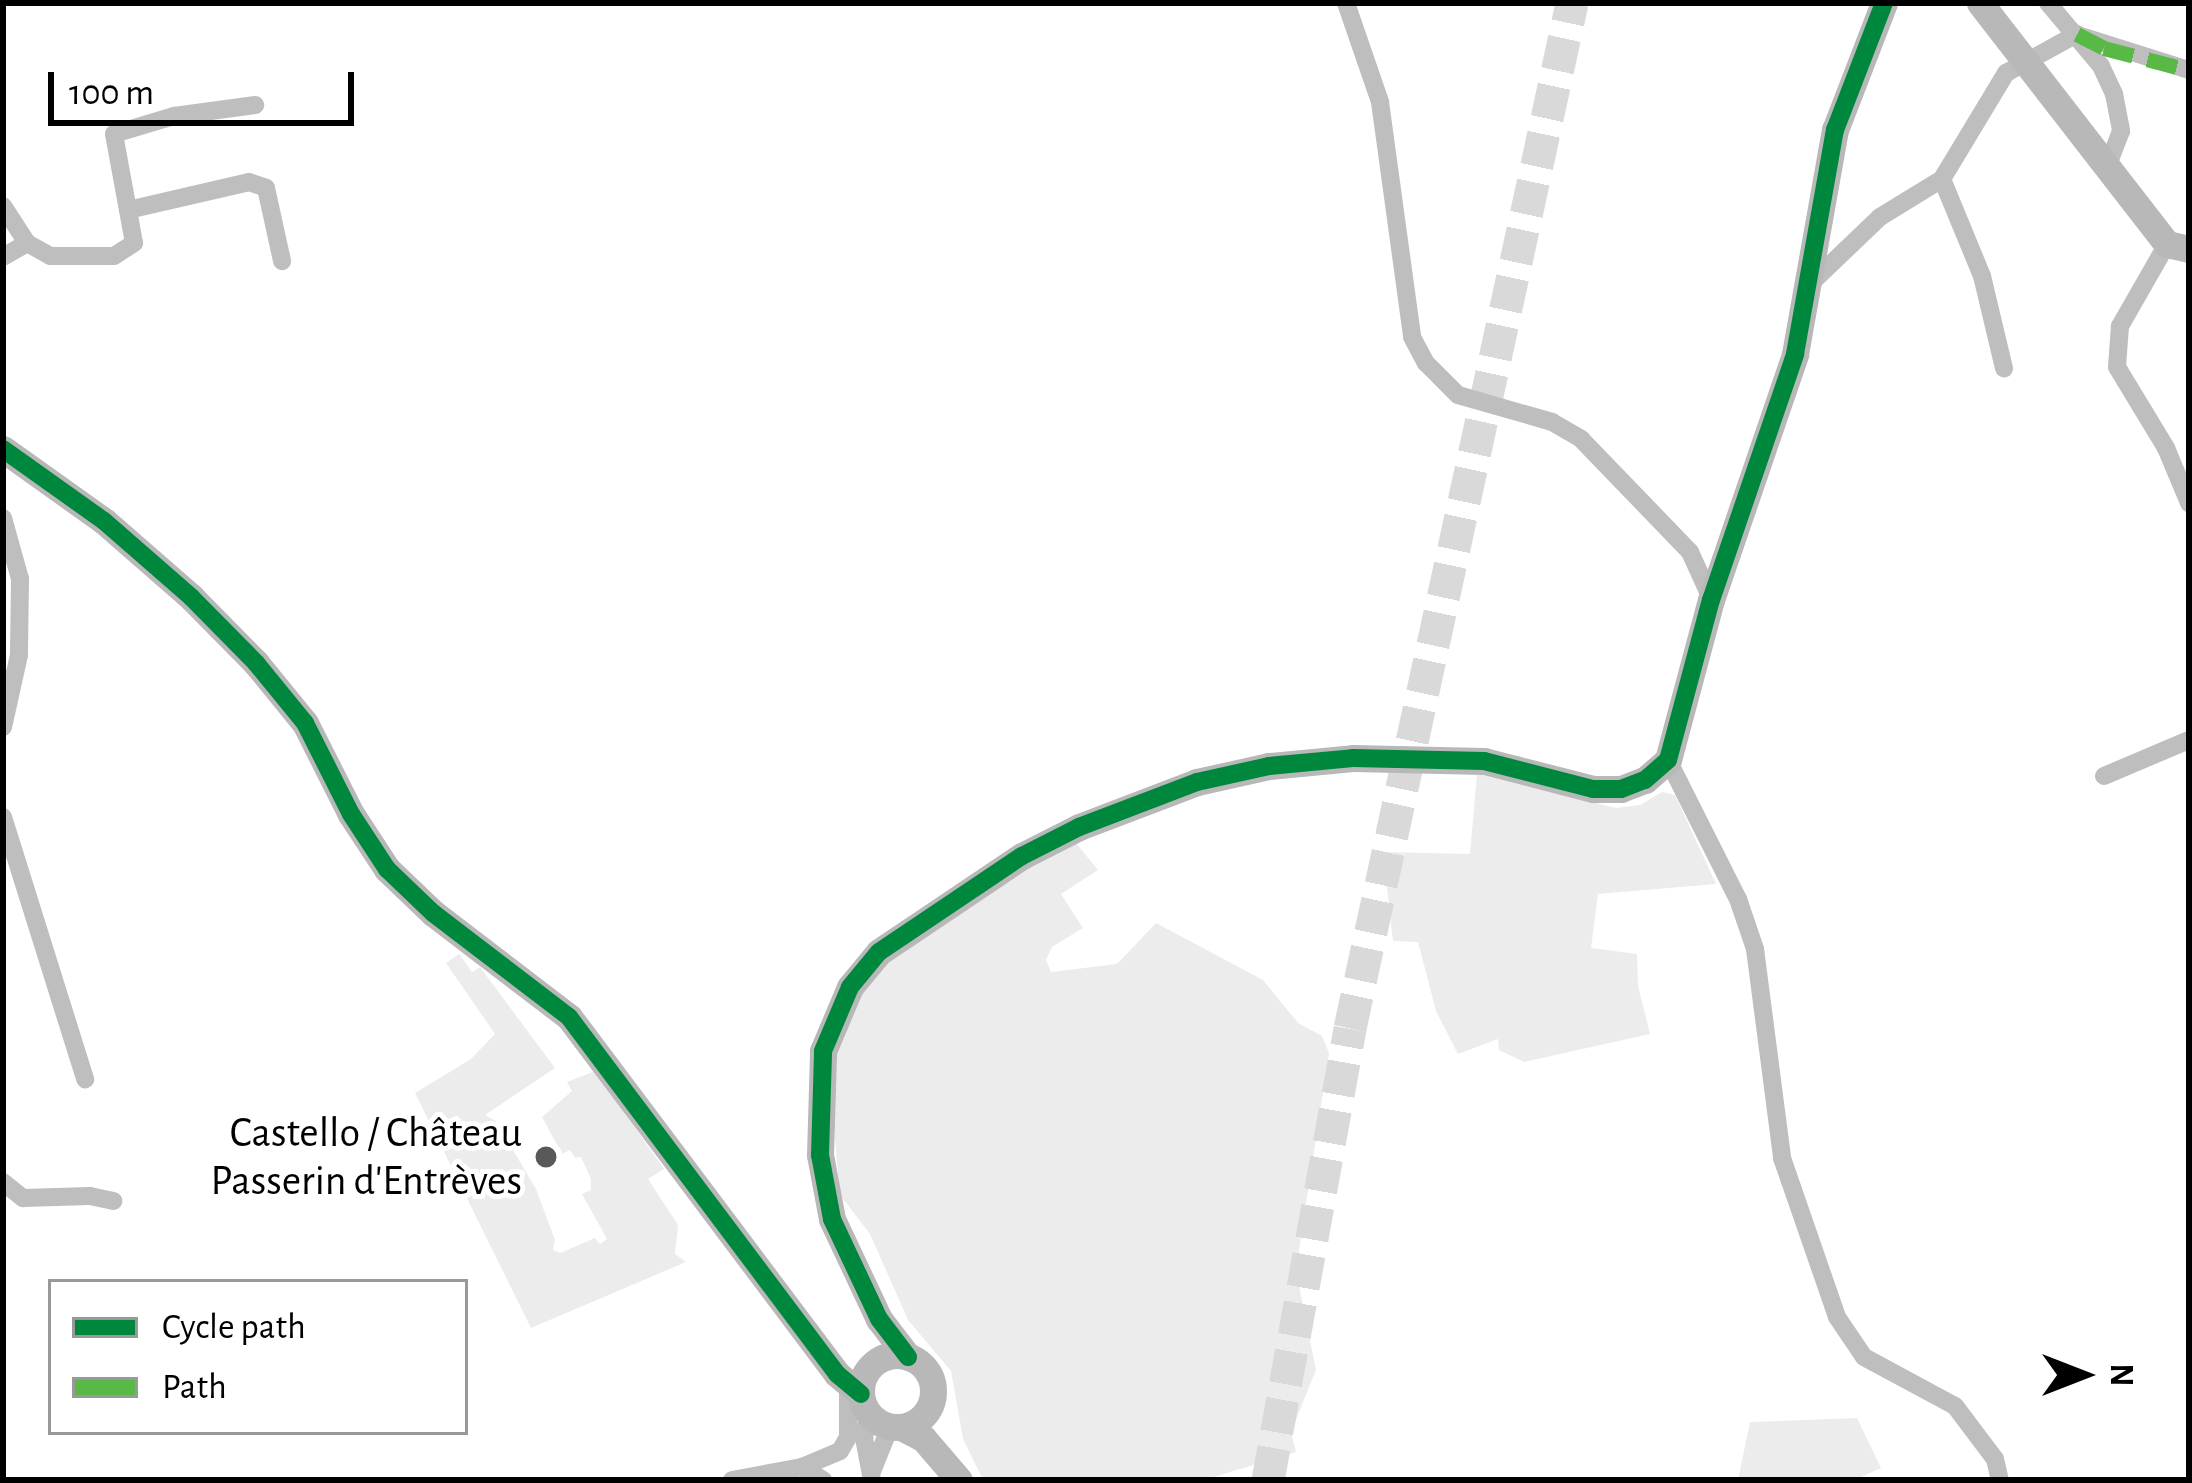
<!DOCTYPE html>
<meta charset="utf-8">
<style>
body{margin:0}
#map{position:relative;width:2192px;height:1483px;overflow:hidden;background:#fff;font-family:"Alegreya Sans",sans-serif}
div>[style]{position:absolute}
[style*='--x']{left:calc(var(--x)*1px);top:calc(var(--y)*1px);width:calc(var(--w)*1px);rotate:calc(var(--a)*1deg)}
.green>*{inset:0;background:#ececec}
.highway-tunnel>*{height:33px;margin-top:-16.5px;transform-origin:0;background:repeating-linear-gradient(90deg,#d9d9d9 0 33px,transparent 0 49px)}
.street>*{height:18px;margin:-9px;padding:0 9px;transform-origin:9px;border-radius:9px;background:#bebebe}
.secondary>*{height:27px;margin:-13.5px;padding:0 13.5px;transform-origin:13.5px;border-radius:13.5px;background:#b8b8b8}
.secondary>.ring{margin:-13.5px;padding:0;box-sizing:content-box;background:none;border:27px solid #b8b8b8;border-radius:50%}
.quiet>*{height:15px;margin-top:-7.5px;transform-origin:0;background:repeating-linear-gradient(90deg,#58b947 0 30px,transparent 0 45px)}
.cycleway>*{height:18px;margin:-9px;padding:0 9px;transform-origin:9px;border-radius:9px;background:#00873e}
.dots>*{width:33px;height:33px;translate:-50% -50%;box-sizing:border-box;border:6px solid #fff;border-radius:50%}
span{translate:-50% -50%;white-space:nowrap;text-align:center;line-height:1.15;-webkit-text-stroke:10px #fff;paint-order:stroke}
.poi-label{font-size:42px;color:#000}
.right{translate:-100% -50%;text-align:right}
.frame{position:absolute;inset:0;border:6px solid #000;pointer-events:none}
.legend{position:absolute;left:48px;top:1279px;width:420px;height:156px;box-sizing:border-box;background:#fff;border:3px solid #999;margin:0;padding:15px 21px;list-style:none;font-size:36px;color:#000}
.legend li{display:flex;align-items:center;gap:24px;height:60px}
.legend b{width:60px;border:3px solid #999}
.north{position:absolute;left:2024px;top:1315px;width:120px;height:120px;-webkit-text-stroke:9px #fff;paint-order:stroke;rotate:90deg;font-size:33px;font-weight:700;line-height:48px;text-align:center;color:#000}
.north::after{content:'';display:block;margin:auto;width:42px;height:54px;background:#000;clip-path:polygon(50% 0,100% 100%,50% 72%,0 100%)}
.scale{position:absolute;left:48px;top:72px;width:306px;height:54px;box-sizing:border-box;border:6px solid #000;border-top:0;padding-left:15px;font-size:36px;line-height:42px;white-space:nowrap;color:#000;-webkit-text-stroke:9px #fff;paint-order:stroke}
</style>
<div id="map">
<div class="green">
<i style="clip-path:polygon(1477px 774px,1616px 808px,1640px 805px,1662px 792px,1675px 795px,1716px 884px,1598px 894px,1591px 948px,1637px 954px,1638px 986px,1650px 1034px,1524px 1062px,1499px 1050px,1498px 1039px,1458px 1054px,1436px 1011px,1418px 942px,1393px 941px,1383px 852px,1470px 854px)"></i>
<i style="clip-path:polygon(1076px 843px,1098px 870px,1061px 894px,1083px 928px,1052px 947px,1046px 960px,1051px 972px,1117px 964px,1156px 923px,1263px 980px,1298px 1023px,1322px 1036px,1329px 1053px,1299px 1250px,1300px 1291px,1316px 1370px,1291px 1432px,1296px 1452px,1204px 1480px,983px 1480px,963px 1439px,951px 1371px,908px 1320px,870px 1234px,840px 1195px,831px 1094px,838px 1043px,857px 1000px,888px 960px,1035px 861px)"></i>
<i style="clip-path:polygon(459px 954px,472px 972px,480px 967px,555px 1068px,485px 1115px,496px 1121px,536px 1189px,555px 1240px,553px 1250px,560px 1253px,595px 1238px,600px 1244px,607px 1239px,582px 1194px,591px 1190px,591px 1179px,581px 1157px,575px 1158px,570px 1150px,562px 1154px,542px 1117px,572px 1091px,567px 1082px,595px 1071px,664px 1169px,648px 1179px,678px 1225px,675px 1254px,686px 1262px,531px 1328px,415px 1093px,471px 1059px,495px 1034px,446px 963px)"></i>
<i style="clip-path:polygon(1857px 1418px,1881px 1468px,1854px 1480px,1738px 1480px,1750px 1422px)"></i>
</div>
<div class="highway-tunnel">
<i style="--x:1268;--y:1480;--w:459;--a:-79.7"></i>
<i style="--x:1350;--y:1028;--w:1049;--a:-77.78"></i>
</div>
<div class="street">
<i style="--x:1346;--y:3;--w:105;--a:71"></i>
<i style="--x:1380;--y:102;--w:237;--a:82.2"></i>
<i style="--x:1412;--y:337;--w:30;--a:62"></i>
<i style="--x:1426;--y:363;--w:45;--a:45"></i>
<i style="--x:1458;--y:395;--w:98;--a:16"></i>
<i style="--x:1552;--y:422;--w:34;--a:30"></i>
<i style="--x:1581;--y:439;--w:157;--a:46"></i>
<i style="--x:1690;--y:552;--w:51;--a:65.5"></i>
<i style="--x:2048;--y:3;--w:82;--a:49.9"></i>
<i style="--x:2101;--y:66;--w:31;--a:65"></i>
<i style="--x:2114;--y:94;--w:38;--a:79"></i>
<i style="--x:2121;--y:131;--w:36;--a:111"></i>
<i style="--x:2081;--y:36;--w:113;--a:17.5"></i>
<i style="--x:1942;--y:179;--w:105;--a:67.6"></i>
<i style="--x:1982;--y:276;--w:95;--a:76.6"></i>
<i style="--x:3;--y:206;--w:44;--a:57"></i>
<i style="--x:128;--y:210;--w:124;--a:-13"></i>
<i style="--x:249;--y:182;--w:18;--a:19"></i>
<i style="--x:266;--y:188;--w:75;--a:77.6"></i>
<i style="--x:2167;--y:244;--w:95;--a:119.8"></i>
<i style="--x:2120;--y:326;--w:41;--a:94.2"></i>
<i style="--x:2117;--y:367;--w:95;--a:58.8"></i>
<i style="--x:2166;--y:448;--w:60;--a:67.3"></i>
<i style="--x:3;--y:257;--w:28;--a:-30"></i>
<i style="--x:27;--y:243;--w:26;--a:29"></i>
<i style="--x:50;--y:256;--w:64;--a:0"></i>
<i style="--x:114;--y:256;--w:24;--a:-33"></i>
<i style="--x:134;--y:243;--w:111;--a:-100.4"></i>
<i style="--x:114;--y:134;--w:63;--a:-16.7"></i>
<i style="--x:174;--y:116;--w:82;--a:-7.7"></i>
<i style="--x:1809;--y:285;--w:98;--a:-43.8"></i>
<i style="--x:1880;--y:217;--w:73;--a:-31.5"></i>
<i style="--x:1942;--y:179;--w:124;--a:-58.9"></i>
<i style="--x:2006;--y:73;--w:81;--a:-28.8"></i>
<i style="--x:3;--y:518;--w:63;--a:74.4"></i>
<i style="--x:20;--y:579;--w:76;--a:90.8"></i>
<i style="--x:19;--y:655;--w:74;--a:102.5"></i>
<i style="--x:1668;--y:760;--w:156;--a:63.3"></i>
<i style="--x:1738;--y:899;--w:53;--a:71.2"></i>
<i style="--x:1755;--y:949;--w:211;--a:82.6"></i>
<i style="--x:1782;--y:1158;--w:168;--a:70.9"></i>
<i style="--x:1837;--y:1317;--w:48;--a:56"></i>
<i style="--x:1864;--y:1357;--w:103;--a:28.3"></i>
<i style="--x:1955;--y:1406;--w:66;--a:53"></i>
<i style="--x:1995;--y:1459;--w:22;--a:77"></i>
<i style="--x:2104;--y:776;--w:92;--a:-23"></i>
<i style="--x:3;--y:817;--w:275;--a:72.6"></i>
<i style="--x:3;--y:1182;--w:26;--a:39"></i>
<i style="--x:23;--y:1198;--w:67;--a:-1.7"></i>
<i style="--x:90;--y:1196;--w:24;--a:12"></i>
<i style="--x:868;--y:1411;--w:27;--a:98"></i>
<i style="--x:864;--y:1438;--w:43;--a:79.2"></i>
<i style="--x:802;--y:1467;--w:25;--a:32"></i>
<i style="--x:871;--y:1474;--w:51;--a:-68"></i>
<i style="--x:732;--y:1480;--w:71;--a:-10.5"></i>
<i style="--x:802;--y:1467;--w:41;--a:-22.8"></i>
<i style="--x:840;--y:1451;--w:16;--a:-60"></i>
<i style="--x:848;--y:1437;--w:53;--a:-90"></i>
</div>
<div class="secondary">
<i style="--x:1980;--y:3;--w:305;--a:52.2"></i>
<i style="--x:2167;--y:244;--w:23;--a:13"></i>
<i style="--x:3;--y:449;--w:124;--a:35.5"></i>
<i style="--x:104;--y:521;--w:116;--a:41.1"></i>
<i style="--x:191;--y:597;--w:93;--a:45.4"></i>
<i style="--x:256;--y:663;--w:77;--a:50.8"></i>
<i style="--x:305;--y:723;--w:102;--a:63.2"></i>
<i style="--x:351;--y:814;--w:66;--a:56.8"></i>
<i style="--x:387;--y:869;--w:64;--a:43.7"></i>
<i style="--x:433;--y:913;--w:171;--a:37.4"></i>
<i style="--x:569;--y:1017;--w:446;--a:53.1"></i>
<i style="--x:837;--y:1374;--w:31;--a:40"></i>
<i class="ring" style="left:861px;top:1355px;width:45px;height:45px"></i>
<i style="--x:908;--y:1357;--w:48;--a:-127.3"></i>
<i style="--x:879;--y:1319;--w:110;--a:-115.2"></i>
<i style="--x:832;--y:1219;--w:65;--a:-100.6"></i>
<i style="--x:820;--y:1155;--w:104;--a:-88.3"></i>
<i style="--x:823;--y:1051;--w:69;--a:-67.1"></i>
<i style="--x:850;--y:987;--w:45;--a:-50.4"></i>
<i style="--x:879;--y:952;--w:172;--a:-33.9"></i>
<i style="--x:1022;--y:856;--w:64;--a:-27"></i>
<i style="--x:1079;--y:827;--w:126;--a:-20.9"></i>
<i style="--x:1197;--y:782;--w:74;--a:-12.5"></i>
<i style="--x:1269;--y:766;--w:84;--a:-5.4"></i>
<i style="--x:1353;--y:758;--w:131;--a:1.3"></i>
<i style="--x:1484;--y:761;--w:113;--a:14.4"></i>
<i style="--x:1593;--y:789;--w:28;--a:0"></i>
<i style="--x:1621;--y:789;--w:26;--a:-21"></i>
<i style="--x:1645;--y:780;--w:30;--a:-41"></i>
<i style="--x:1668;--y:760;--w:166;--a:-75"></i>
<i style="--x:1711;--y:600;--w:260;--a:-71.1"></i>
<i style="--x:1795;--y:354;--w:228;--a:-79.9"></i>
<i style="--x:1835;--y:130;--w:136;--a:-68.9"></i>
<i style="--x:901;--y:1427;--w:25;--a:27"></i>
<i style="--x:923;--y:1438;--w:55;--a:49.4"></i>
</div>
<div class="quiet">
<i style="--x:2077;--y:34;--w:30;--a:27"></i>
<i style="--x:2104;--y:48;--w:88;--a:14.5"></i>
</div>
<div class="cycleway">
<i style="--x:3;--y:449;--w:124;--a:35.5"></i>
<i style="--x:104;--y:521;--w:116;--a:41.1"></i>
<i style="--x:191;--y:597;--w:93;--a:45.4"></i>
<i style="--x:256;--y:663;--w:77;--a:50.8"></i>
<i style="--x:305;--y:723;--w:102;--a:63.2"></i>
<i style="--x:351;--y:814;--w:66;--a:56.8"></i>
<i style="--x:387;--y:869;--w:64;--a:43.7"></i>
<i style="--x:433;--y:913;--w:171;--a:37.4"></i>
<i style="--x:569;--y:1017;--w:446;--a:53.1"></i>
<i style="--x:837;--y:1374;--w:31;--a:40"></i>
<i style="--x:908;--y:1357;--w:48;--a:-127.3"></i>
<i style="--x:879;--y:1319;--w:110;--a:-115.2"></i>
<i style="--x:832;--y:1219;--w:65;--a:-100.6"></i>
<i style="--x:820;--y:1155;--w:104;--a:-88.3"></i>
<i style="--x:823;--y:1051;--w:69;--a:-67.1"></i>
<i style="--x:850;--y:987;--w:45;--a:-50.4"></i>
<i style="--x:879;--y:952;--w:172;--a:-33.9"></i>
<i style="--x:1022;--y:856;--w:64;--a:-27"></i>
<i style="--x:1079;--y:827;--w:126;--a:-20.9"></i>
<i style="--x:1197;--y:782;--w:74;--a:-12.5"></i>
<i style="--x:1269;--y:766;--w:84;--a:-5.4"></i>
<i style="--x:1353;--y:758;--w:131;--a:1.3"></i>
<i style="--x:1484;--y:761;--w:113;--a:14.4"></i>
<i style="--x:1593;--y:789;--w:28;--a:0"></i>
<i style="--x:1621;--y:789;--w:26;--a:-21"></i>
<i style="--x:1645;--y:780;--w:30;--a:-41"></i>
<i style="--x:1668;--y:760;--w:166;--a:-75"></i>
<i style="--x:1711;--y:600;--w:260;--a:-71.1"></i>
<i style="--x:1795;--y:354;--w:228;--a:-79.9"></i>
<i style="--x:1835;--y:130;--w:136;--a:-68.9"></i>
</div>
<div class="dots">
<i style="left:546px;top:1157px;background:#595959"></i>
</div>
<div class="poi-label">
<span class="right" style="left:522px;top:1157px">Castello / Château<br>Passerin d'Entrèves</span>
</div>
<div class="frame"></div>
<ul class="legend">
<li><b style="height:15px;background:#00873e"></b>Cycle path</li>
<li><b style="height:15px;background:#58b947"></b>Path</li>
</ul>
<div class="north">N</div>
<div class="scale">100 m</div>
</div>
